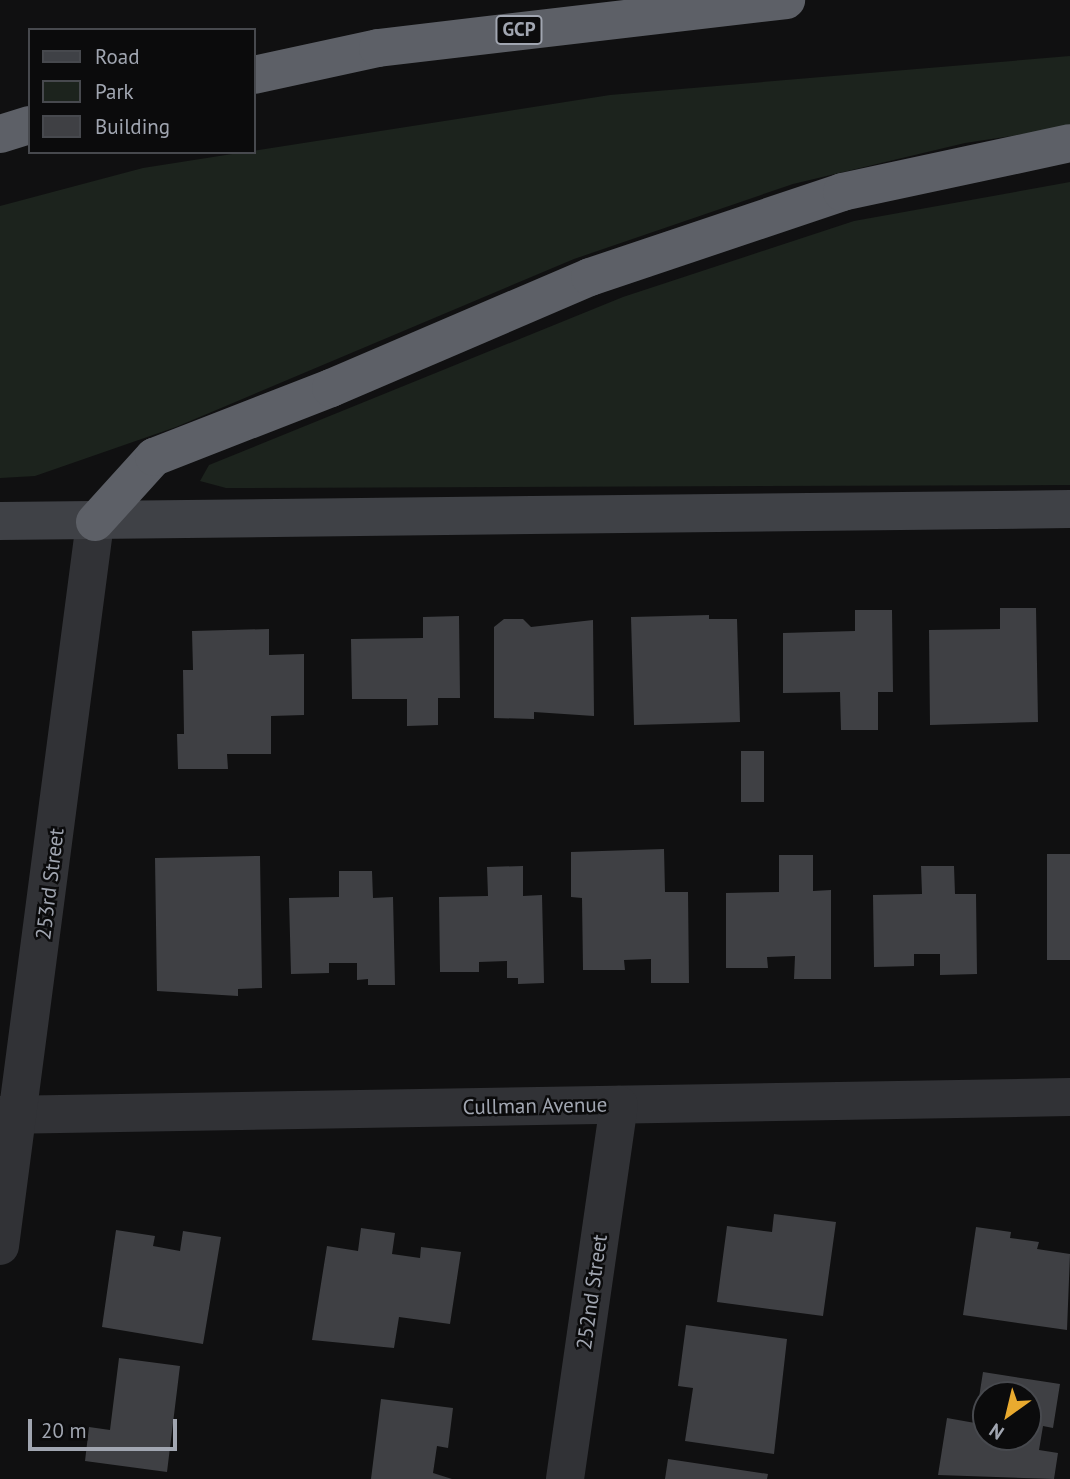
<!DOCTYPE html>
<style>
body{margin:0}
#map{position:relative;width:1070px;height:1479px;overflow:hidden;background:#101011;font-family:"PT Sans",sans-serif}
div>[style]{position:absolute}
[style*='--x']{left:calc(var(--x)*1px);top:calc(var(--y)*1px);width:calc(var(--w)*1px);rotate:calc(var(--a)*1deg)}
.green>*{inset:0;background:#1c231d}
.building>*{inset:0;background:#3f4044;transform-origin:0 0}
.street>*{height:38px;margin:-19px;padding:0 19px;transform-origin:19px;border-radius:19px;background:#313236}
.secondary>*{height:38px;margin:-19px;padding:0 19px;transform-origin:19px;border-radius:19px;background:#3f4146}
.highway>*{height:38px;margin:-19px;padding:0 19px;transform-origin:19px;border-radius:19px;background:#5d6067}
span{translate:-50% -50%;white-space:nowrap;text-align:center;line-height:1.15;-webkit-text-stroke:5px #0b0b0c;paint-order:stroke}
.shield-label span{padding:2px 5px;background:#0b0b0c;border:2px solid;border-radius:5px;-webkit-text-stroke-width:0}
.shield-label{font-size:19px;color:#a1a6b1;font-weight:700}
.street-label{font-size:21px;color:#a1a6b1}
.legend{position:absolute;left:28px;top:28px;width:228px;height:126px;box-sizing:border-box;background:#0b0b0c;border:2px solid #47494e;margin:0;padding:9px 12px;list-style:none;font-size:21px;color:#a1a6b1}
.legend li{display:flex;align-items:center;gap:14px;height:35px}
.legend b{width:35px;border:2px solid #47494e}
.north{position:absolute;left:972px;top:1381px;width:70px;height:70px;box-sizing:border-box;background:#0b0b0c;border:2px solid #47494e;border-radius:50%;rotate:214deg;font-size:19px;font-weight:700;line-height:28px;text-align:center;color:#a1a6b1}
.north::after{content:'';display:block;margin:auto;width:24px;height:32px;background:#e9aa2f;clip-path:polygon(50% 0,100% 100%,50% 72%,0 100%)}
.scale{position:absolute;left:28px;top:1419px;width:149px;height:32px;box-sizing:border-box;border:4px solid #a1a6b1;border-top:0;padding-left:9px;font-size:21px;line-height:24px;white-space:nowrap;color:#a1a6b1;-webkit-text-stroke:5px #0b0b0c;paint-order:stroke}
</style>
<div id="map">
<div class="green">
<i style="clip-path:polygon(1070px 56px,1070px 127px,965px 143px,793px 184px,574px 259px,176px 427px,35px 476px,0 478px,0 206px,143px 168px,610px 95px)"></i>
<i style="clip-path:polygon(1070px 182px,1070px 485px,226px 488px,200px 481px,209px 465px,623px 297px,854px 221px)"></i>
</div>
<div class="building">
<i style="clip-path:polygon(1000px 608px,1036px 608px,1038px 722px,930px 725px,929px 630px,1000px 629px)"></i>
<i style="clip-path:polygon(855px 610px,892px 610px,893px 692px,878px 692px,878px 730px,841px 730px,840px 692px,783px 693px,783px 633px,855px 631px)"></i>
<i style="clip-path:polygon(709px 615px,709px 619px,737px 619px,740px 722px,634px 725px,631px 617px)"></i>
<i style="clip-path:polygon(459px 616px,460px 698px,438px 698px,438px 725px,407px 726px,407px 699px,352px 699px,351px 639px,423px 638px,423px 617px)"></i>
<i style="clip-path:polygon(504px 619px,523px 619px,531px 627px,593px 620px,594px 716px,534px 712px,534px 719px,494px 718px,494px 627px)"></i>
<i style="clip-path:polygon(269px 629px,269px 655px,304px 654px,304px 715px,271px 716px,271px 754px,227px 754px,228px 769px,178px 769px,177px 734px,184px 734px,183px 670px,193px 670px,192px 631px)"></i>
<i style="left:741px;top:751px;width:23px;height:51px"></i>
<i style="clip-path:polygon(664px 849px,665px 892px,688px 892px,689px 983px,651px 983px,651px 959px,624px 960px,625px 970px,583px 970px,582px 898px,571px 897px,571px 852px)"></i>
<i style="left:1070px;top:854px;width:106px;height:23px;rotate:90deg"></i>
<i style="clip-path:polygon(779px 855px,813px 855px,813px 891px,831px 890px,831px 979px,794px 979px,795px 956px,767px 957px,768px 968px,726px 968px,726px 893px,779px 892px)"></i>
<i style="clip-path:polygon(260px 856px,262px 988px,238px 989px,238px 996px,157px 991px,155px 858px)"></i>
<i style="clip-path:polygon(523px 866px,523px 896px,542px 895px,544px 983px,518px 984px,518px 978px,507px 978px,507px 961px,479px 962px,479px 972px,440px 972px,439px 897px,488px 896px,487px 867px)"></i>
<i style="clip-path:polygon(921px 866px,954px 866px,955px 894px,976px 894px,977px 974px,940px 975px,940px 954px,914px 954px,914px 966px,874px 967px,873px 895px,922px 894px)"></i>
<i style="clip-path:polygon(339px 871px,372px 871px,373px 898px,393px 897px,395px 985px,368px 985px,368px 979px,357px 980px,357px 963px,329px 963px,329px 973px,291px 974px,289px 898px,339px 897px)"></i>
<i style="clip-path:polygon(774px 1214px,836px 1222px,823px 1316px,717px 1302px,727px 1226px,772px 1232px)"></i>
<i style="clip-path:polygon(976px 1227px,1011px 1232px,1010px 1238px,1039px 1242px,1037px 1249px,1070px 1254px,1067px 1330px,963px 1315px)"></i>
<i style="clip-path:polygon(361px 1228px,395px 1233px,392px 1254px,420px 1258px,421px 1247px,461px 1252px,450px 1324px,399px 1317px,394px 1348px,312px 1340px,327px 1246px,358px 1251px)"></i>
<i style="clip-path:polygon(116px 1230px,155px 1236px,153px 1246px,180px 1251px,183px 1231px,221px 1237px,203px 1344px,102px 1327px)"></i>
<i style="clip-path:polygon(686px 1325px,787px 1339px,774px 1454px,685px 1441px,693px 1388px,678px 1386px)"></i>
<i style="clip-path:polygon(119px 1358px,180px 1366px,167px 1472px,85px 1461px,89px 1427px,110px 1430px)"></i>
<i style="clip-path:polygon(evenodd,983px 1372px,1060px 1384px,1053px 1428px,1043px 1426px,1039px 1450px,1058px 1453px,1054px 1479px,938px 1475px,947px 1418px,975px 1423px,983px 1372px,986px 1395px,1028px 1395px,1028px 1437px,986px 1437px,986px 1395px)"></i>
<i style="clip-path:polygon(381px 1399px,453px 1408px,448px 1448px,437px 1446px,433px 1473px,452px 1479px,371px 1479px)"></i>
<i style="clip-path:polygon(668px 1459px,768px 1474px,767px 1479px,665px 1479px)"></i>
</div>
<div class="street">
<i style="--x:0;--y:1115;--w:1070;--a:-0.96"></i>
<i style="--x:0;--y:1246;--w:730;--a:-82.52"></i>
<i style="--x:565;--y:1479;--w:378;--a:-81.8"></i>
</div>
<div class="secondary">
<i style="--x:0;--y:521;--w:1070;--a:-0.64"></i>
</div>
<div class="highway">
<i style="--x:254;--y:75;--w:127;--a:-12.3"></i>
<i style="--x:378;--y:48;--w:411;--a:-6.7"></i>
<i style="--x:0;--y:134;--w:31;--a:-17"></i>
<i style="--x:95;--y:522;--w:88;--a:-47.8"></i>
<i style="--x:154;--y:457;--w:190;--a:-21.3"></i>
<i style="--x:331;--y:388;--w:282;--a:-23.2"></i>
<i style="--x:590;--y:277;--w:266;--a:-18.6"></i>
<i style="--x:842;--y:192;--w:233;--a:-12.1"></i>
</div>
<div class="shield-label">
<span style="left:519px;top:30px">GCP</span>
</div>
<div class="street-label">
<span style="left:50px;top:884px;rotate:-83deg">253rd Street</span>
<span style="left:535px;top:1106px;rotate:-1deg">Cullman Avenue</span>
<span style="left:592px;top:1292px;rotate:-82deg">252nd Street</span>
</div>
<ul class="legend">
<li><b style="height:9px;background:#3f4146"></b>Road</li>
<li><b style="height:19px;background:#1c231d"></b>Park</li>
<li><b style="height:19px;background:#3f4044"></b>Building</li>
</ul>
<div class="north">N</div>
<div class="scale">20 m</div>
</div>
